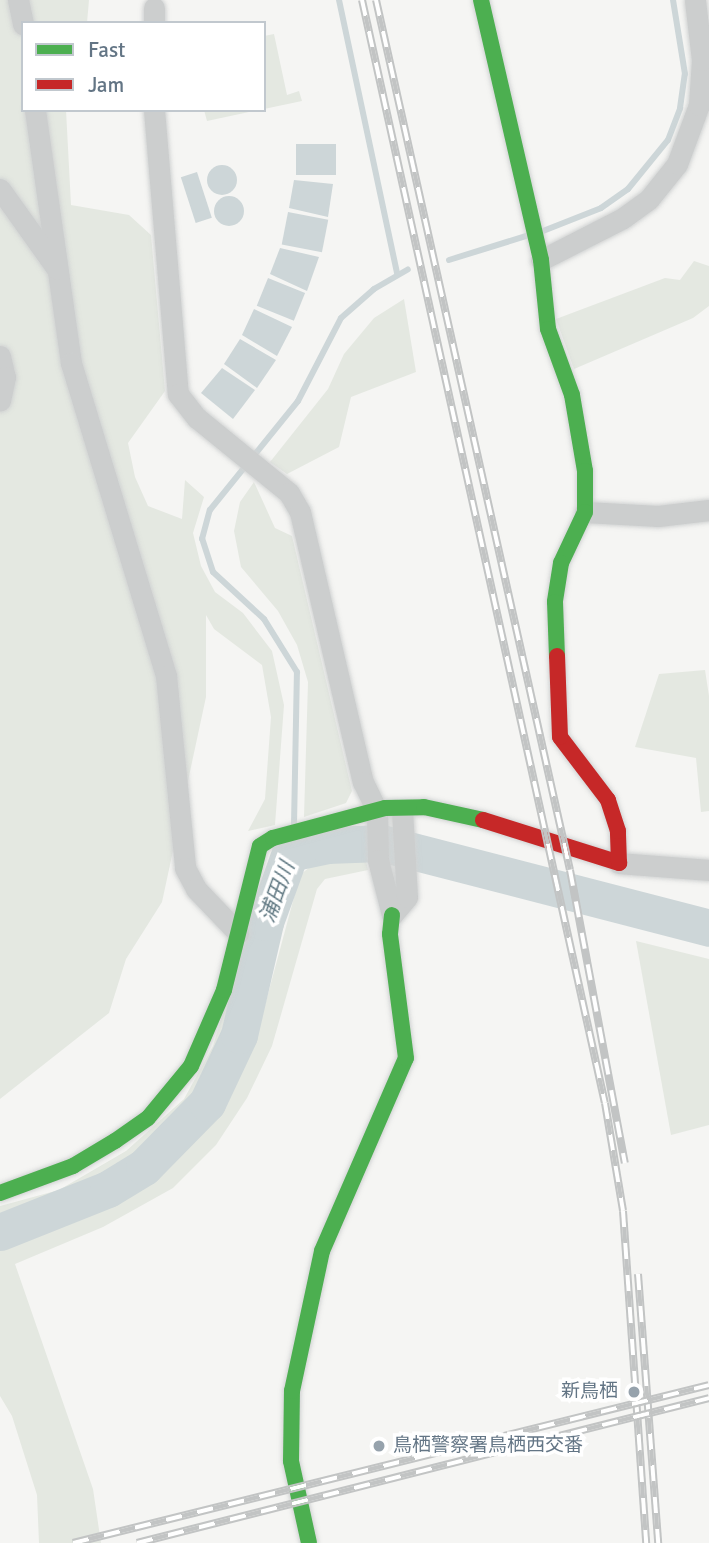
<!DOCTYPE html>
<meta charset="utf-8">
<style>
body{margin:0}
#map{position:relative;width:709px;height:1543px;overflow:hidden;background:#f5f5f3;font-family:Signika,"Noto Sans JP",sans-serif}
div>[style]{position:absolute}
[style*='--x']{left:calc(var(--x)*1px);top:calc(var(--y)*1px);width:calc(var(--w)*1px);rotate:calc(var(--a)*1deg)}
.green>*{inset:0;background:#e4e8e1}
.water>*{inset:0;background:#cdd6d8;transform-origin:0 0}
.round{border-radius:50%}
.stream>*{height:6px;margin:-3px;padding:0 3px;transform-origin:3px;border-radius:3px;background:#cdd6d8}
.river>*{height:37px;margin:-18.5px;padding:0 18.5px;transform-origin:18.5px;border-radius:18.5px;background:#cdd6d8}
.roads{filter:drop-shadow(0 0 2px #d1d3d3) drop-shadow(0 0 2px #d1d3d3)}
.street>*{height:21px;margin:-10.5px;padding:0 10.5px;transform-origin:10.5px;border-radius:10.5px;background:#cccece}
.fast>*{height:16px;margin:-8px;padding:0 8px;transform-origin:8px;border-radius:8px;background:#4caf50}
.jam>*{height:16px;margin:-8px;padding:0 8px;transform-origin:8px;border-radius:8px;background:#c62828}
.rail>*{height:8px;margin-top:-4px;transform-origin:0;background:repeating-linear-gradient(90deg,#fff 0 16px,#c2c4c4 0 32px);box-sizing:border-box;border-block:2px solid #c2c4c4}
.dots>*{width:19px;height:19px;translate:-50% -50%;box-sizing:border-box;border:4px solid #fff;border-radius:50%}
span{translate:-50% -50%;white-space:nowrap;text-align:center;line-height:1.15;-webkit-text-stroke:7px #fff;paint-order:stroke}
.poi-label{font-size:19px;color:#637585}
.right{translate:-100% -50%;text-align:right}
.left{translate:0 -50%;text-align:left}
.water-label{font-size:21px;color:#5f7781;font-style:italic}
.legend{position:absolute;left:21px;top:21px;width:245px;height:91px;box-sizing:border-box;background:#fff;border:2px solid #c1c8ce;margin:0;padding:9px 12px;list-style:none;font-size:21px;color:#637585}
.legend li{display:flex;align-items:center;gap:14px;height:35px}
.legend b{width:35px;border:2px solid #c1c8ce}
</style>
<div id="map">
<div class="green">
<i style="clip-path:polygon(0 0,89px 0,87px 23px,23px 23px,23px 110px,66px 110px,71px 205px,129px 215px,151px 235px,165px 391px,128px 443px,135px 477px,148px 506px,182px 519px,185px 480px,204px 497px,193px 533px,201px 566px,215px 592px,243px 613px,272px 651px,284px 705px,275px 825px,248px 831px,265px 799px,271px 717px,262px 665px,214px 629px,206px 615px,206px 697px,162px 902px,126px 959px,109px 1013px,0 1099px)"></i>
<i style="clip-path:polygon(274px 34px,287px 95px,299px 91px,302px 101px,264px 109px,264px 36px)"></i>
<i style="clip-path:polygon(204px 110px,258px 110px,207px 121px)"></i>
<i style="clip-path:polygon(694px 261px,709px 266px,709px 306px,693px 318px,574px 369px,556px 319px,665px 278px,680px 280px)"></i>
<i style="clip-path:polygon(404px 299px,416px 372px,351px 397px,339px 447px,287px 474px,270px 462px,328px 389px,344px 354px,374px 318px)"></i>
<i style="clip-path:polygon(254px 482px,275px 528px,292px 536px,352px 791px,346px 803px,304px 817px,308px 682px,297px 645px,278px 611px,241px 567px,234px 531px,240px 502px)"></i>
<i style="clip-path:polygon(705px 670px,709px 696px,709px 811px,701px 812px,696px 758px,635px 747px,659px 674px)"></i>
<i style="clip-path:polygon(286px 846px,266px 889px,230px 1039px,198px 1100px,127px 1167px,0 1219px,0 1206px,59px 1190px,126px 1151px,184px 1099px,213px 1046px,271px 852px)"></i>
<i style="clip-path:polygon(365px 857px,368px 870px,325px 879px,317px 889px,272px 1046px,247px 1098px,216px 1145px,173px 1188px,103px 1227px,15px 1264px,93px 1489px,101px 1543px,39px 1543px,37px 1495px,12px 1416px,0 1396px,0 1249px,107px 1207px,165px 1172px,216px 1119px,254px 1046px,300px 875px,316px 862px)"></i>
<i style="clip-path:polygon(636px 941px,709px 959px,709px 1125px,671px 1135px)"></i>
</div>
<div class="water">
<i style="left:296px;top:144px;width:40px;height:31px"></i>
<i class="round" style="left:207px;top:165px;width:30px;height:30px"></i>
<i style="left:197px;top:172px;width:48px;height:17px;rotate:72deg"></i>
<i style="clip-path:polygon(294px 180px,333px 184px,328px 217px,289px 208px)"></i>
<i class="round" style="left:214px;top:196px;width:30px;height:30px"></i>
<i style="left:288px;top:212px;width:41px;height:33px;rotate:11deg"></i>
<i style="clip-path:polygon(280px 248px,319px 257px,307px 291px,270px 274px)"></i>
<i style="left:268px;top:278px;width:40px;height:30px;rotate:22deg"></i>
<i style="clip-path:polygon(254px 309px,292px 327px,277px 356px,242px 335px)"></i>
<i style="clip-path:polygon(240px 339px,276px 360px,257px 388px,224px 364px)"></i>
<i style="clip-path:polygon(222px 368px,255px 390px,233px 419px,201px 393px)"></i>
</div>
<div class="stream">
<i style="--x:339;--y:0;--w:280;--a:78"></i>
<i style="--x:543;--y:231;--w:62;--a:-21.6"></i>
<i style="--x:601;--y:208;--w:33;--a:-35"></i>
<i style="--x:628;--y:189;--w:63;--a:-50.8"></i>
<i style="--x:668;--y:140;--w:34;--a:-69"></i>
<i style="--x:680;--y:108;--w:34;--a:-82"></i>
<i style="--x:685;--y:74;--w:75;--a:-99.2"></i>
<i style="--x:449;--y:260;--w:81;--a:-17.3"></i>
<i style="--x:294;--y:825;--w:153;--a:-88.9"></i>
<i style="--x:297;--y:672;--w:62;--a:-121.9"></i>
<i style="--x:264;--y:619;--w:69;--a:-137.3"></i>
<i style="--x:213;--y:572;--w:35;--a:-108"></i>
<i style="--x:202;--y:539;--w:30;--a:-75"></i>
<i style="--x:210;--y:510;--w:140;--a:-51.1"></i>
<i style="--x:298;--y:401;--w:93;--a:-62.6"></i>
<i style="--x:341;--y:318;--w:44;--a:-41.3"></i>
<i style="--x:374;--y:289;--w:39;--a:-30"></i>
</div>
<div class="river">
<i style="--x:0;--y:1232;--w:116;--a:-21.7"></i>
<i style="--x:108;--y:1189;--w:42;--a:-31.4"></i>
<i style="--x:144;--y:1167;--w:90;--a:-45.5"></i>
<i style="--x:207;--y:1103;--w:75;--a:-64.8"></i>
<i style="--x:239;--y:1035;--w:116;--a:-77"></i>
<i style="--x:265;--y:922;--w:73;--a:-70.1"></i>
<i style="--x:290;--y:853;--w:38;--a:-12"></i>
<i style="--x:327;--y:845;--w:54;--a:-2.1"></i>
<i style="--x:381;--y:843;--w:339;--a:14.5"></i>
</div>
<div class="roads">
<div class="street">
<i style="--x:18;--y:0;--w:25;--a:78"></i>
<i style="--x:154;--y:23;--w:15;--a:-90"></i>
<i style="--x:35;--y:110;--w:256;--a:81.9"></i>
<i style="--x:71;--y:363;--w:327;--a:73.1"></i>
<i style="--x:166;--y:676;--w:193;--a:84.3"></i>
<i style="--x:185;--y:868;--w:24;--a:62"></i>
<i style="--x:196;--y:889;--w:61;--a:46.3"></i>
<i style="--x:154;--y:110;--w:285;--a:85.2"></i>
<i style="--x:178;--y:394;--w:31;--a:52"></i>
<i style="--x:197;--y:418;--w:119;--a:39.2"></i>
<i style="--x:289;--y:493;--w:22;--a:60"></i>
<i style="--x:300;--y:512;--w:277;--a:76.9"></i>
<i style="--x:363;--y:782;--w:32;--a:64"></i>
<i style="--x:377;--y:811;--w:49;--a:88.8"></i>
<i style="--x:378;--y:860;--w:57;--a:75.7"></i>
<i style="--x:392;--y:915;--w:23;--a:-50"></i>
<i style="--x:407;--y:897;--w:87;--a:-93.3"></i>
<i style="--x:0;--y:189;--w:98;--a:54.5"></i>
<i style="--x:541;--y:260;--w:92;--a:-27.1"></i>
<i style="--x:623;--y:218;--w:32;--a:-36"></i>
<i style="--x:649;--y:199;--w:45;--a:-51.3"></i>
<i style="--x:677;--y:164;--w:63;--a:-69.6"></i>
<i style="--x:699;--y:105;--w:45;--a:-86.2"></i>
<i style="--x:702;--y:60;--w:60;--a:-96.7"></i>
<i style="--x:0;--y:356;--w:22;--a:77"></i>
<i style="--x:5;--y:377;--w:24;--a:102"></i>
<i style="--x:585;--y:512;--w:73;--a:3.1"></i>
<i style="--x:658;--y:516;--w:51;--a:-6.7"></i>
<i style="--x:619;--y:863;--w:90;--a:4.4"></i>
</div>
<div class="fast">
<i style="--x:481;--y:0;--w:267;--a:77"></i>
<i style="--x:541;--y:260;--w:69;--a:84.2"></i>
<i style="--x:548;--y:329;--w:70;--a:70"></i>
<i style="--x:572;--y:395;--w:77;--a:80.3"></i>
<i style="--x:585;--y:471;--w:41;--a:90"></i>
<i style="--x:585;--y:512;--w:56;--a:115.2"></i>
<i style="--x:561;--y:563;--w:39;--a:99"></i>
<i style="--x:555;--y:602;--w:54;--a:87.9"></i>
<i style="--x:0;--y:1193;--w:78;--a:-20.3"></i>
<i style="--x:73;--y:1166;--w:49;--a:-30.8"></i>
<i style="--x:115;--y:1141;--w:40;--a:-34.9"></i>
<i style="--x:148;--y:1118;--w:67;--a:-50.4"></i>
<i style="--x:191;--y:1066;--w:83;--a:-66.5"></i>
<i style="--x:224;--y:990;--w:148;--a:-76"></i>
<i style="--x:260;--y:846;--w:15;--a:-32"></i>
<i style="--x:273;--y:838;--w:116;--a:-15"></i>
<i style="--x:385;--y:808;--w:39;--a:-1"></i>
<i style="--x:424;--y:807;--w:60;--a:12.4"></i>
<i style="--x:309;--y:1543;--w:84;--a:-102.4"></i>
<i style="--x:291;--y:1461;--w:70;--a:-89.2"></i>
<i style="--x:292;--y:1391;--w:143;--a:-77.9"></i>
<i style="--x:322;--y:1251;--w:210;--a:-66.5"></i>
<i style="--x:406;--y:1058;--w:125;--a:-97.4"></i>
<i style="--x:390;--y:934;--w:19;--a:-84"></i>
</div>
<div class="jam">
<i style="--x:483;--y:820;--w:143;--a:17.5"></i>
<i style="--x:619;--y:863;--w:32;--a:-92"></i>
<i style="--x:618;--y:831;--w:33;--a:-108"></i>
<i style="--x:608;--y:800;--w:79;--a:-127.3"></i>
<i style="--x:560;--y:737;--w:81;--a:-92.1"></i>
</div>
</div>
<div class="rail">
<i style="--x:362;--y:0;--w:1129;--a:77.58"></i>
<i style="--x:605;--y:1103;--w:109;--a:80.5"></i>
<i style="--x:623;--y:1211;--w:333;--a:86"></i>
<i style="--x:376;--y:0;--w:891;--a:77.43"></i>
<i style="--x:570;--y:870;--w:298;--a:79.4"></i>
<i style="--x:638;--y:1274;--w:270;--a:85.7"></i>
<i style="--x:73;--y:1543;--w:655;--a:-13.95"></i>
<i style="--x:137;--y:1543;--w:590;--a:-14.22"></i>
</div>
<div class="dots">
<i style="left:634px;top:1392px;background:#96a2ac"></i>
<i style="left:379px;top:1446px;background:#96a2ac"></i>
</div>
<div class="poi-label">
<span class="right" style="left:618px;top:1392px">新鳥栖</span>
<span class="left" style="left:393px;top:1446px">鳥栖警察署鳥栖西交番</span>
</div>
<div class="water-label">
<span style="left:277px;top:892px;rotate:-70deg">浦田川</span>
</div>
<ul class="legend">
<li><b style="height:9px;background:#4caf50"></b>Fast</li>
<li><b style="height:9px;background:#c62828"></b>Jam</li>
</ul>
</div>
